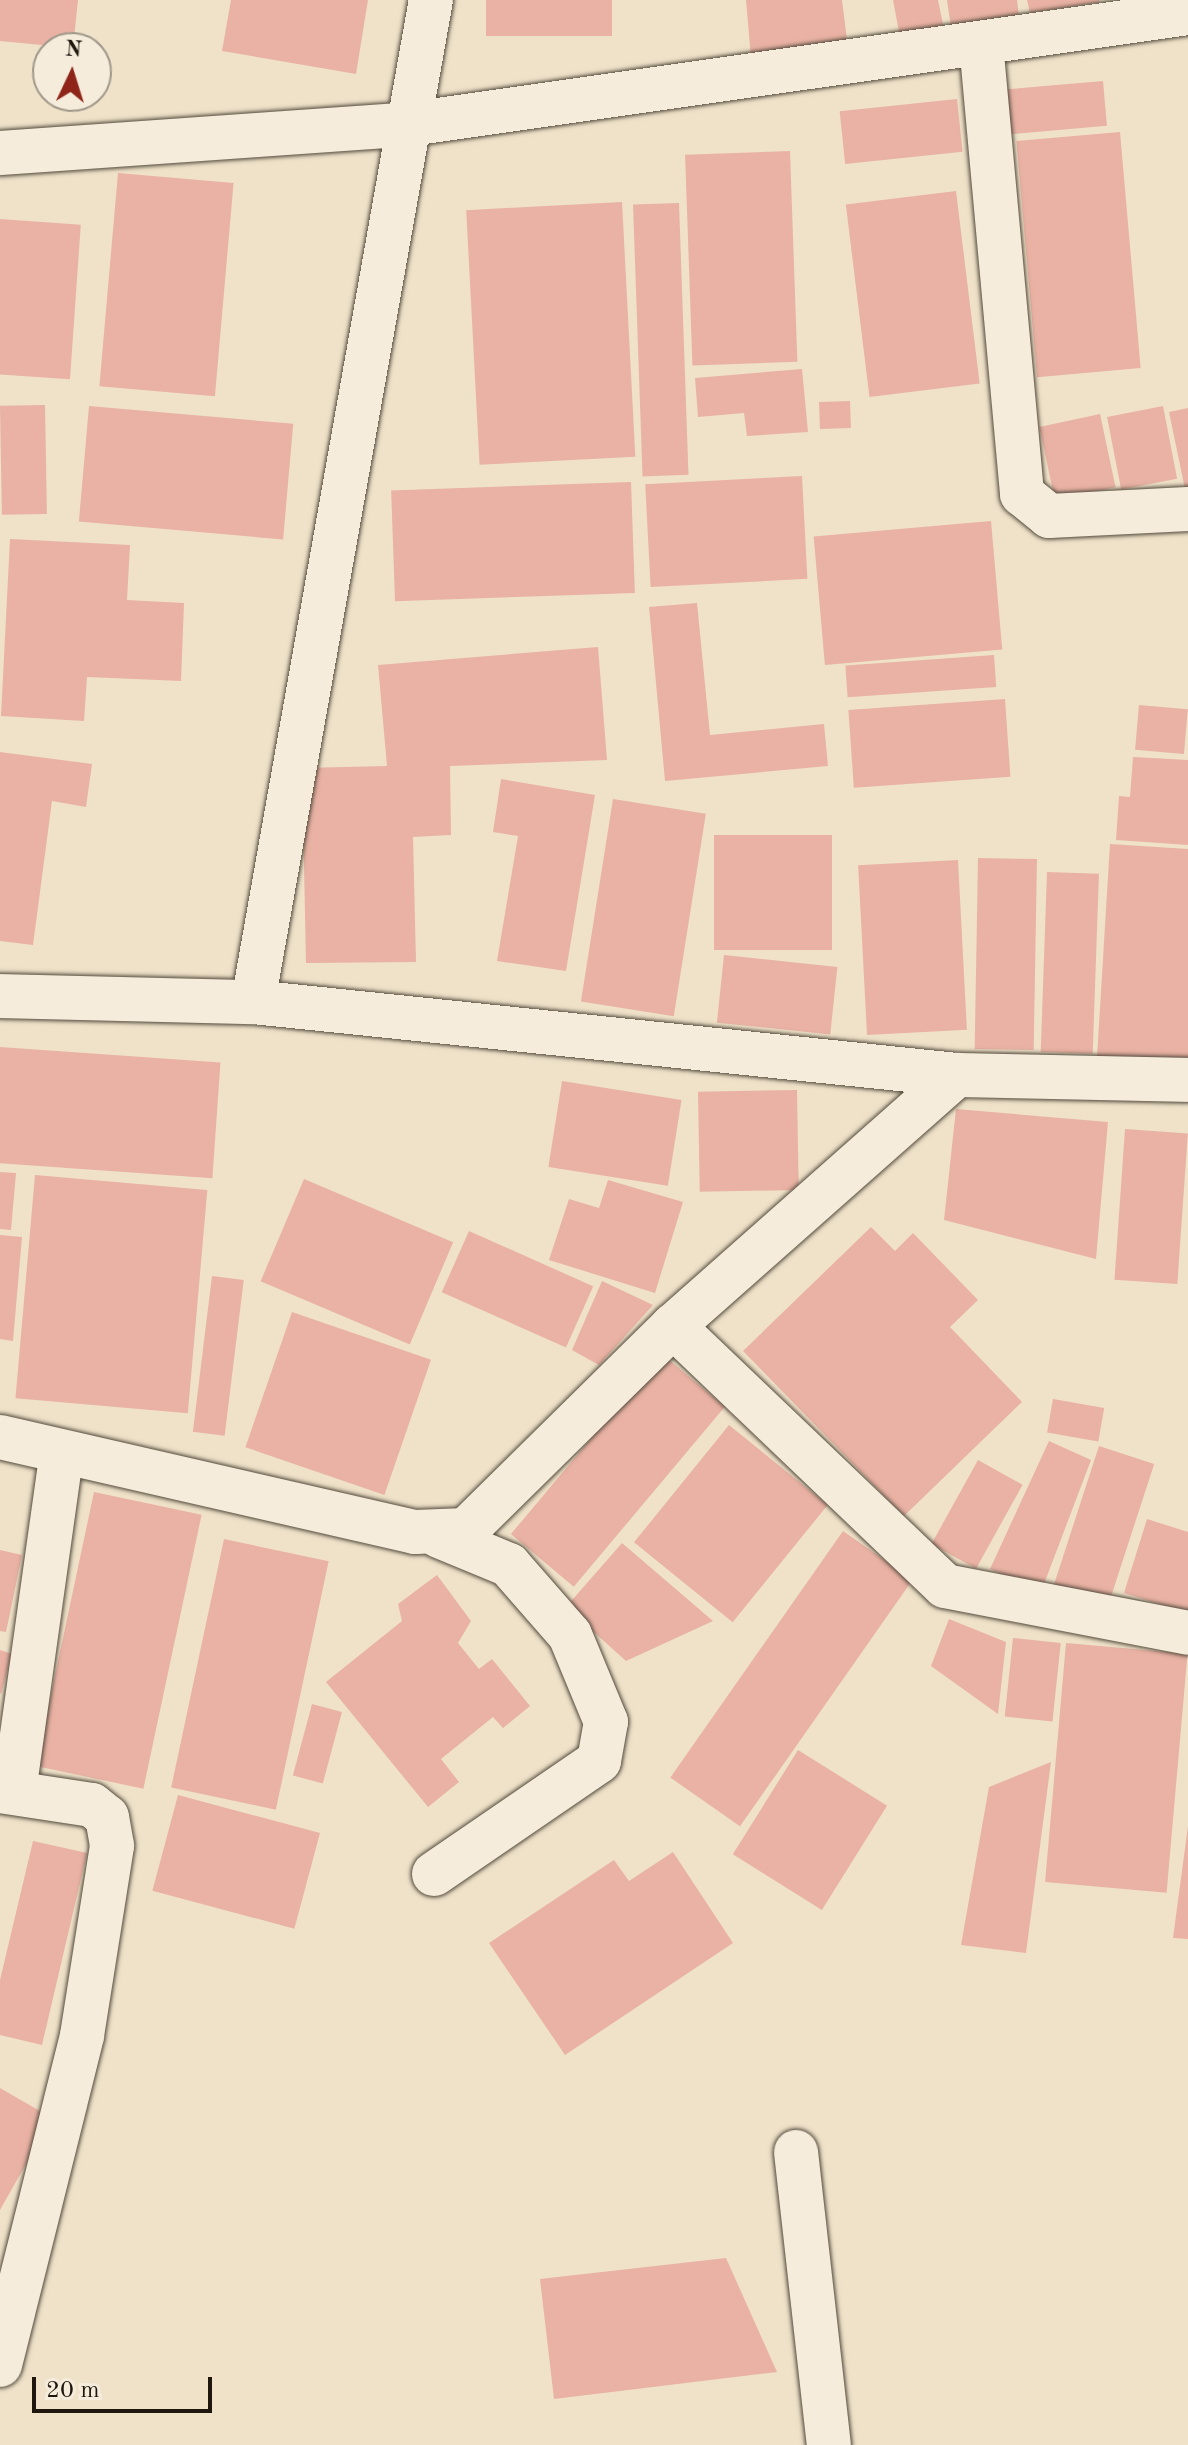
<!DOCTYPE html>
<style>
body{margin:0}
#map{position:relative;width:1188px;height:2445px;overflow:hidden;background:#efe2c9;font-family:"Old Standard TT",serif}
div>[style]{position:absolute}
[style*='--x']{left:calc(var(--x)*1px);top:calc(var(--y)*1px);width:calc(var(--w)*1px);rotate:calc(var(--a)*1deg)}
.building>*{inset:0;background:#e9b2a4;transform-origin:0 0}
.roads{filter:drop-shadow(0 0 2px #534a3c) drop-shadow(0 0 2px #534a3c)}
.minor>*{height:44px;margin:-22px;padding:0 22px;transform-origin:22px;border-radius:22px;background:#f5ecdc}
span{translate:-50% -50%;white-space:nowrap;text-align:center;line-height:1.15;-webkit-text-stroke:6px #f5ecdc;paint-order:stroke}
.north{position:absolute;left:32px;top:32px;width:80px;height:80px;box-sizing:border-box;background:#f5ecdc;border:2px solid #9f9789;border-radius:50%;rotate:4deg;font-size:22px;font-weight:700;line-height:32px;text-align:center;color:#1f170d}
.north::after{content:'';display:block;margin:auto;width:28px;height:36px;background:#8f2418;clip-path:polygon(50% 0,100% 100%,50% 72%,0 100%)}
.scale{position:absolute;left:32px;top:2377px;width:180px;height:36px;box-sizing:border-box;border:4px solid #1f170d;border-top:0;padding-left:10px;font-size:24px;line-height:28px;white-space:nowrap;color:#1f170d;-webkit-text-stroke:6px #f5ecdc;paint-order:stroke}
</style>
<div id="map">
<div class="building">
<i style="clip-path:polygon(0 0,78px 0,73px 48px,0 41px)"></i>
<i style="clip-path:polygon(231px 0,368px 0,356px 74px,222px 51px)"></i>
<i style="left:486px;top:0;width:126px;height:36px"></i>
<i style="clip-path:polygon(746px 0,842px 0,848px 48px,751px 58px)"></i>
<i style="clip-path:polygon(893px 0,938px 0,944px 29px,900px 37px)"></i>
<i style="clip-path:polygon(947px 0,1017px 0,1019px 16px,951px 27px)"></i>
<i style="clip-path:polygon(1027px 0,1099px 0,1100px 2px,1030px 13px)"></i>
<i style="left:1103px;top:81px;width:45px;height:96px;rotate:85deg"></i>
<i style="left:957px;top:99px;width:53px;height:118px;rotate:84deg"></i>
<i style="left:1120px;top:132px;width:237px;height:104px;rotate:85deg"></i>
<i style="left:790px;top:151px;width:211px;height:105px;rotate:88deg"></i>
<i style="left:118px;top:173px;width:116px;height:214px;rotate:5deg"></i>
<i style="left:956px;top:191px;width:194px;height:111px;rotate:83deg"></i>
<i style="left:622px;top:202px;width:255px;height:156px;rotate:87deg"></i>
<i style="left:679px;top:203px;width:272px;height:46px;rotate:88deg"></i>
<i style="left:0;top:219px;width:81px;height:155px;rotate:4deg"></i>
<i style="clip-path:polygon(802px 369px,808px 432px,747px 436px,744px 413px,698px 417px,695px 378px)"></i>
<i style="left:850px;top:401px;width:27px;height:31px;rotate:88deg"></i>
<i style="left:45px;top:405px;width:109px;height:45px;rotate:89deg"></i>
<i style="left:89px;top:406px;width:205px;height:116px;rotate:5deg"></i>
<i style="left:1163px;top:406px;width:74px;height:57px;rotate:79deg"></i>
<i style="clip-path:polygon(1188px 408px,1188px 488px,1185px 489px,1169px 412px)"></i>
<i style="left:1100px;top:414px;width:75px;height:62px;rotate:78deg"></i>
<i style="left:802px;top:476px;width:103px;height:157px;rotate:87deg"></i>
<i style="left:631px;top:482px;width:111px;height:240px;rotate:88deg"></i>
<i style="left:991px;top:521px;width:129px;height:178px;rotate:85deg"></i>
<i style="clip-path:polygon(10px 539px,130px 545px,127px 600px,184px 603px,181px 681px,87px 677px,84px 721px,1px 716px)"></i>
<i style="clip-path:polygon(697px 603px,710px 735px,824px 724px,828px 766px,665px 781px,649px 607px)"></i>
<i style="clip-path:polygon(598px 647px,607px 760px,450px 766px,451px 835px,413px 837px,416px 962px,306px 963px,302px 768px,387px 766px,378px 665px)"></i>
<i style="left:994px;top:655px;width:32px;height:149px;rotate:86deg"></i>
<i style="left:1005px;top:699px;width:78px;height:157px;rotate:86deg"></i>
<i style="left:1139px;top:705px;width:49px;height:45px;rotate:5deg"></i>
<i style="clip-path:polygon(0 752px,92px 764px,86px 807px,52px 801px,33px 945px,0 941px)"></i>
<i style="clip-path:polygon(1133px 757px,1188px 760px,1188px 845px,1116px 840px,1119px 796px,1130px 797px)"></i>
<i style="clip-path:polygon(501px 779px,595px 795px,566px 971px,497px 961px,518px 836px,493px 832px)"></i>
<i style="left:613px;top:799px;width:94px;height:205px;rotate:9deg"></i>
<i style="left:714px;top:835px;width:118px;height:115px"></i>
<i style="clip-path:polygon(1110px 844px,1188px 849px,1188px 1063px,1097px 1057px)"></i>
<i style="left:978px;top:858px;width:59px;height:191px;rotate:1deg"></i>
<i style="left:958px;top:860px;width:170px;height:100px;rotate:87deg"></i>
<i style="left:1047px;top:872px;width:52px;height:180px;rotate:2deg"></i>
<i style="left:724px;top:955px;width:114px;height:68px;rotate:6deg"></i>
<i style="left:0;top:1047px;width:221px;height:116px;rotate:4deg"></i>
<i style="left:562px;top:1081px;width:121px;height:87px;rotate:9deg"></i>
<i style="left:797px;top:1090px;width:100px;height:99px;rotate:89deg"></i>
<i style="clip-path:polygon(956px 1109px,1108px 1122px,1096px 1259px,944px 1220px)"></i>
<i style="left:1125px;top:1129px;width:63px;height:151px;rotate:4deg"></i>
<i style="clip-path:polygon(0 1172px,16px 1173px,11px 1230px,0 1229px)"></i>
<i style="left:35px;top:1175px;width:173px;height:224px;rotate:5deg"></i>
<i style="left:304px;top:1179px;width:162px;height:111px;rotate:23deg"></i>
<i style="clip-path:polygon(608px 1180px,683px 1202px,655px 1293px,549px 1260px,569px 1199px,599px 1208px)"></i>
<i style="clip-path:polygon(871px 1227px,895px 1251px,913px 1233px,978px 1300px,950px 1327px,1022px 1402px,904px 1516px,743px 1351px)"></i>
<i style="left:469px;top:1231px;width:136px;height:67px;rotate:24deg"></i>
<i style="clip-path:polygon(0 1235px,22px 1237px,13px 1341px,0 1339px)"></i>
<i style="left:212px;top:1276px;width:32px;height:157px;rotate:7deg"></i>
<i style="clip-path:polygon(602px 1281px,653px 1305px,599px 1365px,572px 1350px)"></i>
<i style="left:292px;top:1312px;width:147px;height:143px;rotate:19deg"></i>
<i style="left:662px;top:1354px;width:82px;height:235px;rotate:40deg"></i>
<i style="left:1053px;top:1399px;width:52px;height:34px;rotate:10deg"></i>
<i style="left:729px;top:1425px;width:127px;height:151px;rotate:39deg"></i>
<i style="clip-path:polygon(1049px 1441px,1091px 1460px,1041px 1592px,990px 1569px)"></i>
<i style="left:1099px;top:1446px;width:58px;height:155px;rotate:18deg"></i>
<i style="left:978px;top:1460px;width:51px;height:96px;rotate:29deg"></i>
<i style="left:94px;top:1492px;width:110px;height:280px;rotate:12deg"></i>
<i style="clip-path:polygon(1147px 1519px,1188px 1532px,1188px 1613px,1124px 1593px)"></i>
<i style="left:843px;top:1531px;width:85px;height:301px;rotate:35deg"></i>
<i style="left:224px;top:1539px;width:107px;height:254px;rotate:12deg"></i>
<i style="clip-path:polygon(622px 1543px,713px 1621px,626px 1661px,566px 1607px)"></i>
<i style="clip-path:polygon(0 1550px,22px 1555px,6px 1632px,0 1631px)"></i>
<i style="clip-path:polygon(437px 1575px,471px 1621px,458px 1643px,479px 1669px,492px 1659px,530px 1706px,503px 1728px,493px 1717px,441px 1759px,459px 1782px,428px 1807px,326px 1682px,402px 1621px,398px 1604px)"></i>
<i style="clip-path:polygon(949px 1619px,1006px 1642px,998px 1714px,931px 1666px)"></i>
<i style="left:1013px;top:1638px;width:48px;height:79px;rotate:6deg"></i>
<i style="left:1066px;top:1643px;width:122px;height:240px;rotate:5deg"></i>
<i style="clip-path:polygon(0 1650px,12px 1654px,1px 1694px,0 1693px)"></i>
<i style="left:312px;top:1704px;width:31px;height:74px;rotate:15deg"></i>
<i style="left:798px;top:1750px;width:105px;height:123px;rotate:32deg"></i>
<i style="clip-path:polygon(1051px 1762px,1026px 1953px,961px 1945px,989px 1787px)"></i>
<i style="left:178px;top:1795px;width:147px;height:99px;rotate:15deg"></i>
<i style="clip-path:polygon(1188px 1826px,1188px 1939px,1173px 1938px)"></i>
<i style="clip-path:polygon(33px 1841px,87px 1853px,42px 2045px,0 2035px,0 1980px)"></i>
<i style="clip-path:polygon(673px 1852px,733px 1943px,565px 2055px,489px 1943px,614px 1860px,629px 1881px)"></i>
<i style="clip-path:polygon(0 2088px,52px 2118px,0 2210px)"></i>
<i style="clip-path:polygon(726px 2258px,777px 2372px,554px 2399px,540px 2279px)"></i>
</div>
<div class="roads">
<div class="minor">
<i style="--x:981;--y:43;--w:453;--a:84.8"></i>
<i style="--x:1022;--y:494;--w:35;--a:39"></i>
<i style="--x:1049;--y:516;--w:139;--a:-2.9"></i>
<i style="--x:0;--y:153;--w:411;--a:-4"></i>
<i style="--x:410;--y:124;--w:786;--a:-8.12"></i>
<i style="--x:0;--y:996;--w:253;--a:1.4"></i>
<i style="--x:253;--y:1002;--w:708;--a:5.92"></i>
<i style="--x:957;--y:1075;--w:231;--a:1.2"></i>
<i style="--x:253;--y:1002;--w:1018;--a:-79.93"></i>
<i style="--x:673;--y:1326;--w:376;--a:43.7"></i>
<i style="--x:945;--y:1586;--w:248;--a:10.9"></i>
<i style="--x:0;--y:1437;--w:426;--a:12.9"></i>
<i style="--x:415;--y:1532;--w:51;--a:-2.2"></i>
<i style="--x:466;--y:1530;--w:291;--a:-44.6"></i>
<i style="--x:673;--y:1326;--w:379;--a:-41.5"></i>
<i style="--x:0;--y:1791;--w:93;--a:8.7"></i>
<i style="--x:92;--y:1805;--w:19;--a:39"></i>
<i style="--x:107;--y:1817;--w:29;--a:80"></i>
<i style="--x:112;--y:1846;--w:192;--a:99"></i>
<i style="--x:82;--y:2036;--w:339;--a:104"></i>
<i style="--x:14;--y:1792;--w:343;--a:-82"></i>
<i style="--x:434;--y:1874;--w:200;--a:-34.4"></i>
<i style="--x:599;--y:1761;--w:40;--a:-80"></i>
<i style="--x:606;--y:1722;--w:94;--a:-112.5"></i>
<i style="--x:570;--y:1635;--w:93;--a:-131.1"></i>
<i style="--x:509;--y:1565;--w:76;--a:-157.5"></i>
<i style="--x:796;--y:2152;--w:295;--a:83.6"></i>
</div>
</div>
<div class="north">N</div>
<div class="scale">20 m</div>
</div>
